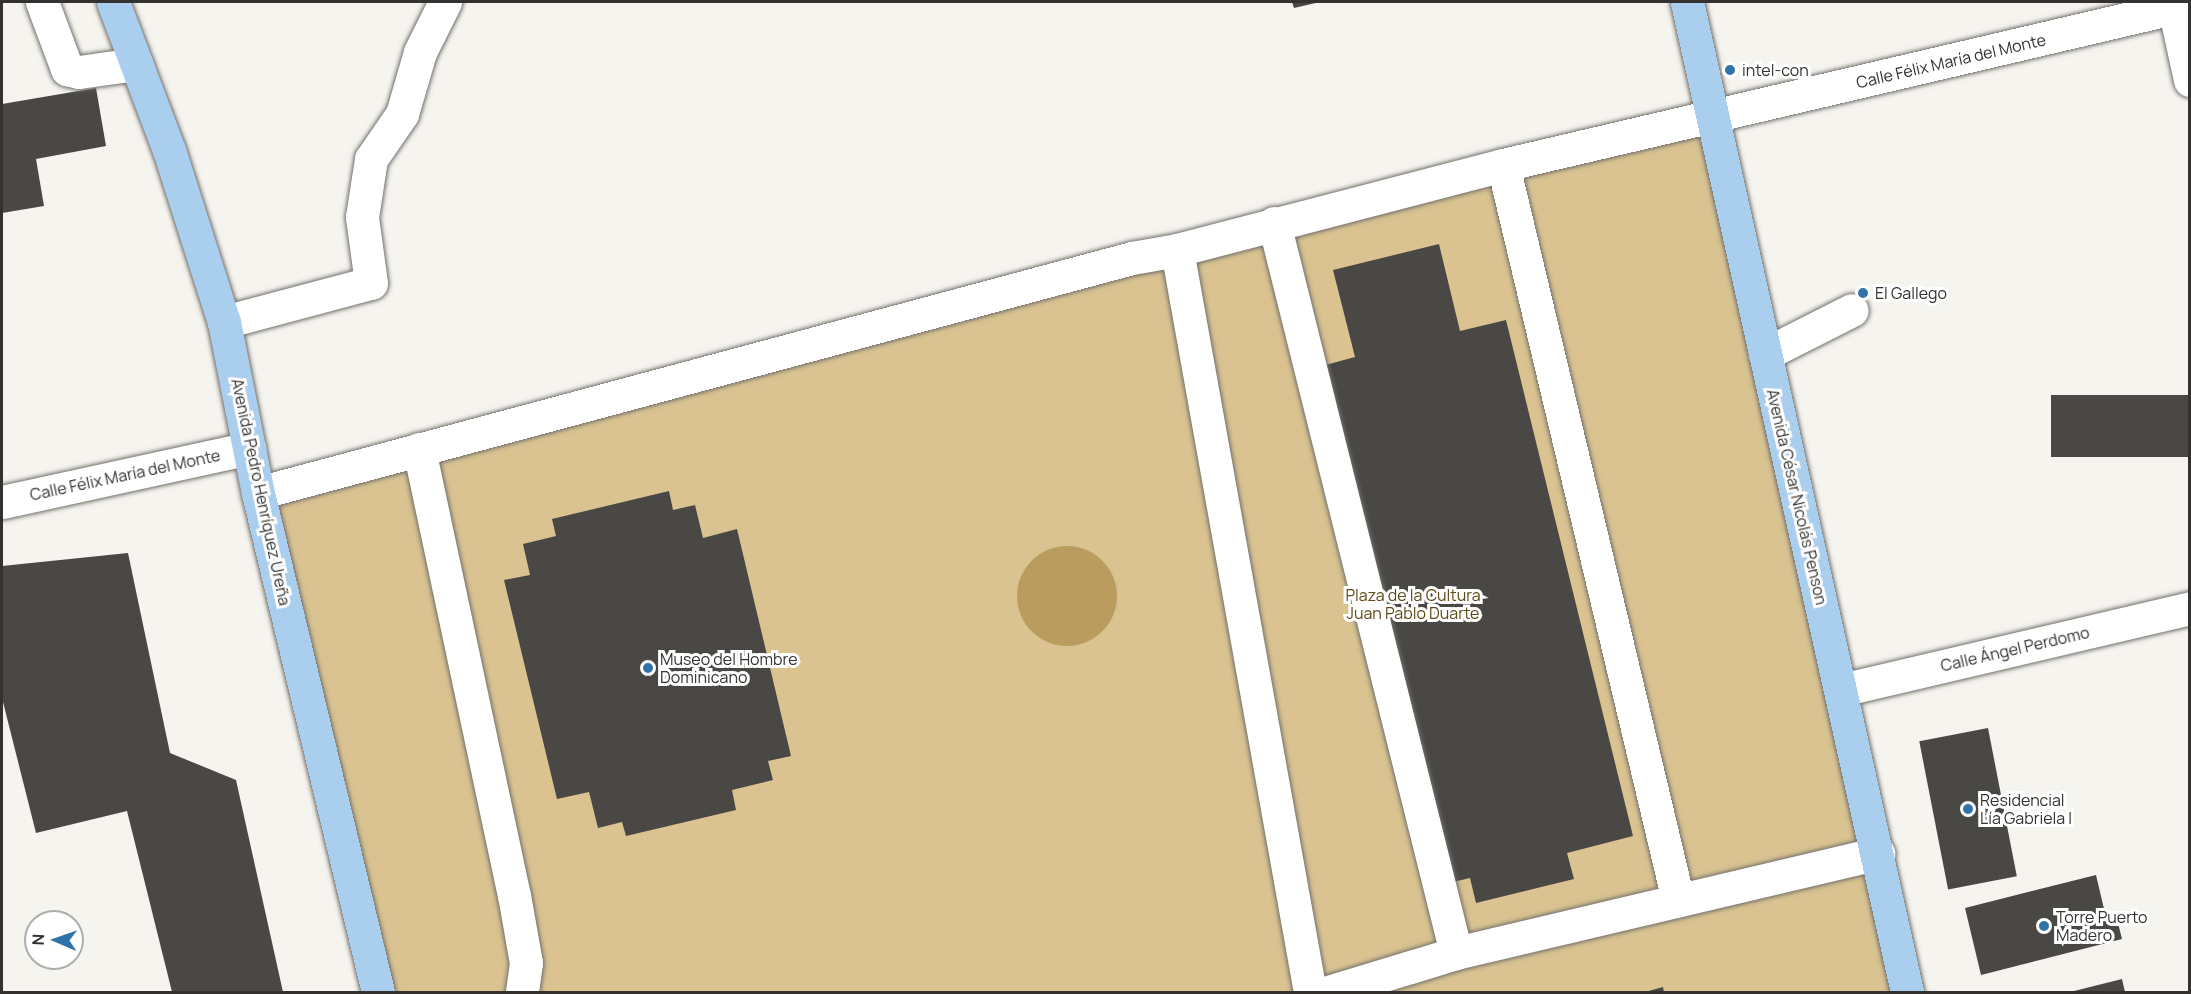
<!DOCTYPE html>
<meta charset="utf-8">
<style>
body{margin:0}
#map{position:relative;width:2191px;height:994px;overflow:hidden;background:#f6f4ef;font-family:Manrope,sans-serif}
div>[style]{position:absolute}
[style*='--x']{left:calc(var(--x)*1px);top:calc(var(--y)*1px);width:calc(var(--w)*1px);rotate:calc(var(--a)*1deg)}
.green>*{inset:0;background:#dac391}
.water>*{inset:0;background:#ba9d5e}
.round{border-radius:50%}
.building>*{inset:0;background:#4a4844;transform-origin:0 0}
.roads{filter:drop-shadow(0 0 2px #72706c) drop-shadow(0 0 2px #72706c)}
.minor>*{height:33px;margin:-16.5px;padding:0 16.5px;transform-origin:16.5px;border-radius:16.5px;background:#fff}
.major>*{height:33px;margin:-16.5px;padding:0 16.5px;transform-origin:16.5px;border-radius:16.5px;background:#aaceee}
.dots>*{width:16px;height:16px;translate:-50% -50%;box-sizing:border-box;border:3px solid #fff;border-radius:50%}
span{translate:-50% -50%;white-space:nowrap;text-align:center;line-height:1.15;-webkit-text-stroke:6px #fff;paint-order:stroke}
.street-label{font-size:16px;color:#333230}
.poi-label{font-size:16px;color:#333230}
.left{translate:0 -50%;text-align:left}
.park-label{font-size:16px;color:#5f4a19}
.frame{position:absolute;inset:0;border:3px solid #333230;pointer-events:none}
.north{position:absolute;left:24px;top:910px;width:60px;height:60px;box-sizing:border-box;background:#fff;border:2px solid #adadac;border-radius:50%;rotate:272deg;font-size:16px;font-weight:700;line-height:24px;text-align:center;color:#333230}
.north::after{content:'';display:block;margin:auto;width:21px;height:27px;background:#3073a9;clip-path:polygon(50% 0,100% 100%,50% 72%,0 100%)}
</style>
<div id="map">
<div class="green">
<i style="clip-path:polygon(1709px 124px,1899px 992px,384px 992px,272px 500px)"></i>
</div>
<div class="water">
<i class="round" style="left:1017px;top:546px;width:100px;height:100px"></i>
</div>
<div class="building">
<i style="clip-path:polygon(1292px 2px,1320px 2px,1294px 8px)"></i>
<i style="clip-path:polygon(96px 88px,106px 146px,36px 159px,44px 206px,2px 213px,2px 104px)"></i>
<i style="clip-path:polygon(1439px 244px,1460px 331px,1506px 320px,1633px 836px,1567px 853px,1574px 879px,1476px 903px,1470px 878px,1445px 884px,1318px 367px,1355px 357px,1333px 270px)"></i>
<i style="left:2190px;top:395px;width:62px;height:139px;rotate:90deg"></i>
<i style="clip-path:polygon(669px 491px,673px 510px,695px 505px,703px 538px,737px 529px,791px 756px,768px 761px,773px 780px,732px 790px,736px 810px,626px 836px,622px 822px,598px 828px,589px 792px,557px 799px,504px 580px,530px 575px,523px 544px,556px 536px,552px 519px)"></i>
<i style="clip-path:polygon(128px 553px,170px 753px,236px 780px,283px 992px,172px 992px,127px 811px,36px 833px,2px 698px,2px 566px)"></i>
<i style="left:1988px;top:728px;width:151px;height:70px;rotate:79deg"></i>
<i style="clip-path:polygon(2096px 875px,2105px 913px,2115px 911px,2122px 939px,1981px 975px,1965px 908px)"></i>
<i style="clip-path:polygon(2122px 979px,2125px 992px,2070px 992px)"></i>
<i style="clip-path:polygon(1663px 987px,1664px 992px,1645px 992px)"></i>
</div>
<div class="roads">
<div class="minor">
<i style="--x:42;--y:2;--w:72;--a:69.5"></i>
<i style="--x:67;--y:69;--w:12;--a:14"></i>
<i style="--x:79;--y:72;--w:58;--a:-8"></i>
<i style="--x:2173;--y:2;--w:80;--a:77.7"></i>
<i style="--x:1503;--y:165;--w:756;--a:76.61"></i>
<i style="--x:1274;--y:223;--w:752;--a:76"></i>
<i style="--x:1177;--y:250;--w:754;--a:79.84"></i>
<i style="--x:224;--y:322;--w:152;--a:-14.9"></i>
<i style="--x:371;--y:283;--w:67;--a:-97.8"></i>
<i style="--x:362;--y:217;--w:59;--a:-81.2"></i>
<i style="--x:371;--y:159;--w:55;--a:-55.4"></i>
<i style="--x:402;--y:114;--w:65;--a:-73.8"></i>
<i style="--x:420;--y:52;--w:56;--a:-63.4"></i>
<i style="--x:1765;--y:354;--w:97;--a:-26.8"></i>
<i style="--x:419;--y:449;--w:456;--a:78"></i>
<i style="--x:514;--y:895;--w:69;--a:80"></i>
<i style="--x:526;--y:963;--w:29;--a:98"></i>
<i style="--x:258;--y:493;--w:905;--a:-15.05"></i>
<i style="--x:1132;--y:258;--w:46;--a:-10.1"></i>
<i style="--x:1177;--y:250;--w:337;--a:-14.6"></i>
<i style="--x:1503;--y:165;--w:706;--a:-13.19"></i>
<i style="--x:2;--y:502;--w:253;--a:-12.3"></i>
<i style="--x:1841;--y:690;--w:359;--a:-13.2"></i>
<i style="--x:1328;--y:992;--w:134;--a:-16.9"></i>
<i style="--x:1456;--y:953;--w:434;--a:-13.3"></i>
</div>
<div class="major">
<i style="--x:113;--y:2;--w:158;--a:69.3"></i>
<i style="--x:169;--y:150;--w:181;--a:72.3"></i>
<i style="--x:224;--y:322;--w:174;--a:78.8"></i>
<i style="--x:258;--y:493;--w:513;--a:76.48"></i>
<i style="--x:1687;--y:2;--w:1014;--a:77.47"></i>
</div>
</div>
<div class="dots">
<i style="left:1730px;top:70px;background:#3073a9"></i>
<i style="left:1863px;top:293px;background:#3073a9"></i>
<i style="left:648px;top:668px;background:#3073a9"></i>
<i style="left:1968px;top:809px;background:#3073a9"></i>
<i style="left:2044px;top:926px;background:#3073a9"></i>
</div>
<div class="street-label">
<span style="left:1951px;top:61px;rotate:-13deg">Calle Félix María del Monte</span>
<span style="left:125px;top:475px;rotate:-12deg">Calle Félix María del Monte</span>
<span style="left:261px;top:492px;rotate:78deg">Avenida Pedro Henríquez Ureña</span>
<span style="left:1797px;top:497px;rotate:77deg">Avenida César Nicolás Penson</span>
<span style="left:2015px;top:649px;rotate:-13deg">Calle Ángel Perdomo</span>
</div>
<div class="poi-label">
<span class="left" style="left:1742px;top:70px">intel-con</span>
<span class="left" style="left:1875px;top:293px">El Gallego</span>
<span class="left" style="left:660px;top:668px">Museo del Hombre<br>Dominicano</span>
<span class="left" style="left:1980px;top:809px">Residencial<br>Lía Gabriela I</span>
<span class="left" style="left:2056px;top:926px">Torre Puerto<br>Madero</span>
</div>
<div class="park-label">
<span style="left:1413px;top:604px">Plaza de la Cultura<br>Juan Pablo Duarte</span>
</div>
<div class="frame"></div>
<div class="north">N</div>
</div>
